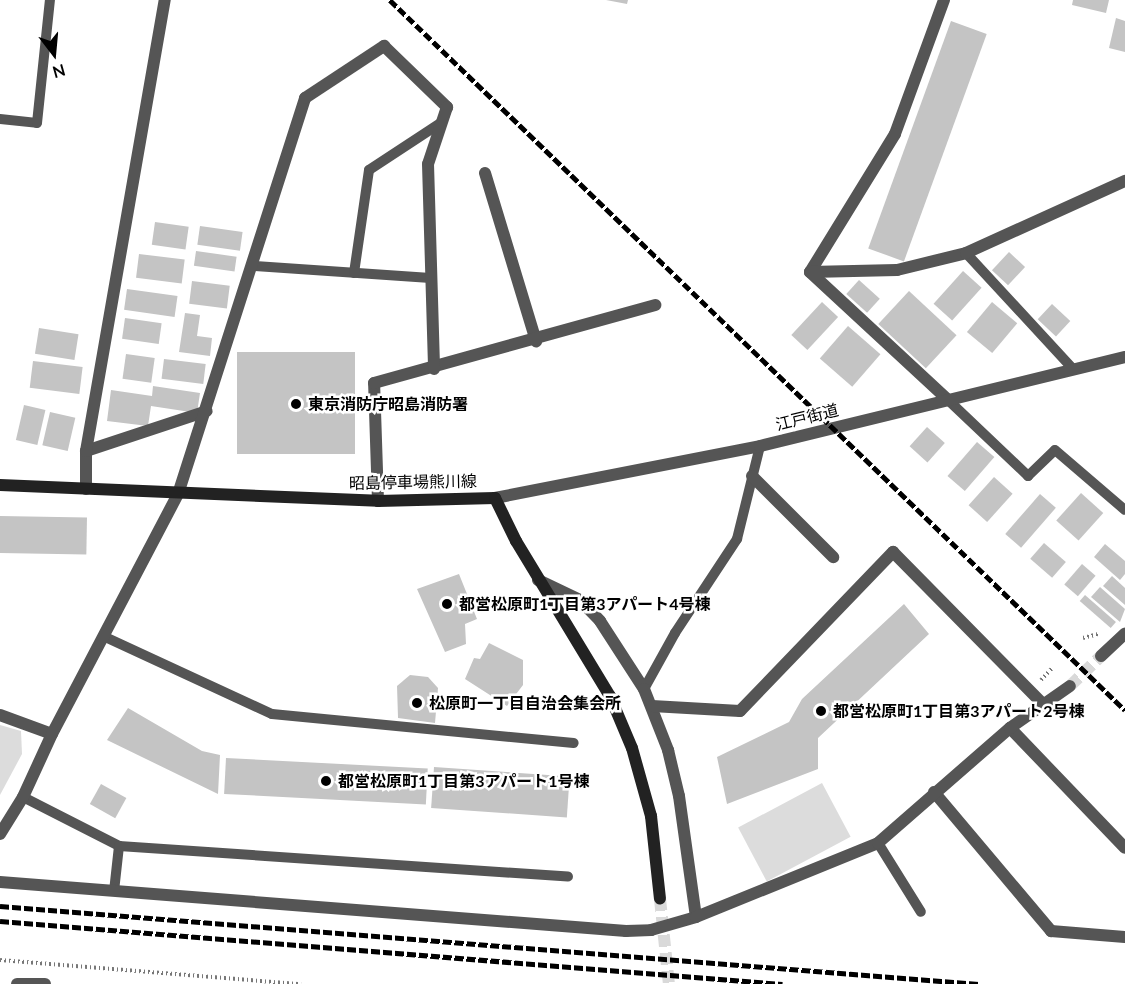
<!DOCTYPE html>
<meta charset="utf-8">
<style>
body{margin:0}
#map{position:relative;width:1125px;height:984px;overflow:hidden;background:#fff;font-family:Lato,"Noto Sans JP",sans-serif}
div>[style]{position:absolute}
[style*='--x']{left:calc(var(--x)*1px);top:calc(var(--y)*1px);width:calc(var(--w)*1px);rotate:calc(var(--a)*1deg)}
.green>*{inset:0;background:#dcdcdc;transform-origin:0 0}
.building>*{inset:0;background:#c4c4c4;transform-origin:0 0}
.minor-tunnel>*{height:12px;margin-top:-6px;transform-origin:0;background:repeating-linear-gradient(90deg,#d9d9d9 0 12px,transparent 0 18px)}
.secondary-tunnel>*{height:12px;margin-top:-6px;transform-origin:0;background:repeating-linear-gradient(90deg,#d9d9d9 0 12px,transparent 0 18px)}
.path>*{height:4px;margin-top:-2px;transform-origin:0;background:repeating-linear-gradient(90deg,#777 0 1.5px,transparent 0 4.5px)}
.service>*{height:10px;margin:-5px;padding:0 5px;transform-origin:5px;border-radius:5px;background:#555}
.minor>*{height:12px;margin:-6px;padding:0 6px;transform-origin:6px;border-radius:6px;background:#555}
.tertiary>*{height:12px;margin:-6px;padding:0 6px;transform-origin:6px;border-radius:6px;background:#555}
.secondary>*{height:12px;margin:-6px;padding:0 6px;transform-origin:6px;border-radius:6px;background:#222}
.rail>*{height:4.5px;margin-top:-2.25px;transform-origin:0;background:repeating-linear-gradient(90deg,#000 0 9px,transparent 0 12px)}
.dots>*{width:16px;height:16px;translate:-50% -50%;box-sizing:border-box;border:3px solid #fff;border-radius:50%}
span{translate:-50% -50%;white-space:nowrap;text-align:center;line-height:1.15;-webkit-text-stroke:5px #fff;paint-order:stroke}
.poi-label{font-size:16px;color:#000;font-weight:700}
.left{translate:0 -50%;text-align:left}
.street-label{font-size:16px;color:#000}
.north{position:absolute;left:24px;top:24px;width:60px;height:60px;-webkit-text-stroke:4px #fff;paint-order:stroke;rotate:164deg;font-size:16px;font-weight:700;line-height:24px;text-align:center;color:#000}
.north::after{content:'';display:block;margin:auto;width:21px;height:27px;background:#000;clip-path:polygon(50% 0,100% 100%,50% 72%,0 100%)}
</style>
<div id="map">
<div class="green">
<i style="clip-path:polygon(0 725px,21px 731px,22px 754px,0 795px)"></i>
<i style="left:822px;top:783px;width:61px;height:95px;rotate:62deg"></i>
</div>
<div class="building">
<i style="clip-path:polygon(606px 0,628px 0,627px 4px)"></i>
<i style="clip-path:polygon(1073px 0,1109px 0,1106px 13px,1072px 5px)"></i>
<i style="clip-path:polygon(1116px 18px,1125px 21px,1125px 52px,1109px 48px)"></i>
<i style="left:951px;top:21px;width:38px;height:242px;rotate:20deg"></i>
<i style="left:155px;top:222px;width:34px;height:23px;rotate:8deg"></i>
<i style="left:200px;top:226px;width:43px;height:19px;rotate:8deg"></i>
<i style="left:196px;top:251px;width:41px;height:15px;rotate:8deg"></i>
<i style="left:1009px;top:252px;width:22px;height:25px;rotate:43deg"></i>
<i style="left:139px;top:254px;width:46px;height:24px;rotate:7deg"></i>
<i style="left:963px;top:271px;width:25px;height:44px;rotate:42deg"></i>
<i style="left:859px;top:280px;width:28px;height:19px;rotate:42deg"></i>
<i style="left:192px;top:281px;width:38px;height:23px;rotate:7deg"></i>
<i style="left:127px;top:289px;width:51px;height:21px;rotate:8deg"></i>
<i style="left:909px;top:291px;width:65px;height:45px;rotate:43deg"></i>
<i style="left:822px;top:302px;width:22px;height:45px;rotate:43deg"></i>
<i style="left:992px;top:302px;width:33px;height:39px;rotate:40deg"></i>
<i style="left:1052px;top:304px;width:25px;height:21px;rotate:43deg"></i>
<i style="clip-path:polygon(185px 313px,200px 315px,197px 336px,212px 338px,210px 356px,179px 352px)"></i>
<i style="left:125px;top:318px;width:37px;height:21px;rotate:8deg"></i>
<i style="left:848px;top:326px;width:43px;height:43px;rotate:41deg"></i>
<i style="left:39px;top:328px;width:40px;height:26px;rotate:9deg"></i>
<i style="left:355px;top:352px;width:102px;height:118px;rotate:90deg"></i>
<i style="left:126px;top:354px;width:29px;height:25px;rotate:8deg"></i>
<i style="left:164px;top:359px;width:42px;height:20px;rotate:7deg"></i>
<i style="left:33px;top:361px;width:50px;height:27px;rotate:7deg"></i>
<i style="clip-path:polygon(153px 386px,200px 393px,197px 413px,151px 406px,148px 426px,107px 421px,111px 390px,152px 396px)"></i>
<i style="left:24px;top:405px;width:22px;height:36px;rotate:13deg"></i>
<i style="left:50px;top:412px;width:26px;height:34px;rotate:13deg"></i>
<i style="left:927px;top:427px;width:24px;height:26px;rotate:42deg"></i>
<i style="left:977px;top:442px;width:23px;height:45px;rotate:41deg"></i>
<i style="left:994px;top:477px;width:25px;height:38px;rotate:42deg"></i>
<i style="left:1081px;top:493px;width:30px;height:37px;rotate:42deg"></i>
<i style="left:1040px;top:494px;width:21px;height:53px;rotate:41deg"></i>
<i style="left:0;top:516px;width:87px;height:37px;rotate:1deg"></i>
<i style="left:1044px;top:543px;width:29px;height:21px;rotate:41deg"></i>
<i style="clip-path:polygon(1105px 544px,1125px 561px,1125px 574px,1120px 580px,1094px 557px)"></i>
<i style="left:1082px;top:564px;width:18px;height:27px;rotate:41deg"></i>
<i style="clip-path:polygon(459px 574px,477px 619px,465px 624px,466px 644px,445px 652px,417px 589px)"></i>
<i style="clip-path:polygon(1112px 576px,1125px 588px,1125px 605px,1103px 586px)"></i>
<i style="clip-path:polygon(1100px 587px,1125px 609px,1120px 622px,1091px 597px)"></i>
<i style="left:1085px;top:595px;width:41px;height:8px;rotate:41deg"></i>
<i style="clip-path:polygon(904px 604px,929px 634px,818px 738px,818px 769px,727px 804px,717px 757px,789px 722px,802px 699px)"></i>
<i style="clip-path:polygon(489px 643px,523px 660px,523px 685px,507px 706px,465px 679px,474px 658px,480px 659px)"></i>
<i style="clip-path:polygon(410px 675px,428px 677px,438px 688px,435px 723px,398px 718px,397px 686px)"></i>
<i style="clip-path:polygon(128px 708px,202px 751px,220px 755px,218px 794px,107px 740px)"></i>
<i style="left:226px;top:758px;width:202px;height:36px;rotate:3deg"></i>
<i style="left:434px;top:767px;width:136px;height:41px;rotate:4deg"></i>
<i style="left:101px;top:784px;width:29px;height:23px;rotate:29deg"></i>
</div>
<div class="minor-tunnel">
<i style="--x:1070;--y:686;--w:43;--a:-44.1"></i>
</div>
<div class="secondary-tunnel">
<i style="--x:660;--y:899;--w:85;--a:84"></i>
</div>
<div class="path">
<i style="--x:1083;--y:638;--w:16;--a:-15"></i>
<i style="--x:1041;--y:680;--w:16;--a:-47"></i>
<i style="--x:0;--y:960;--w:302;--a:4.6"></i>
</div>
<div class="service">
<i style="--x:0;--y:119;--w:37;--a:6"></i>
<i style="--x:37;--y:123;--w:124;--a:-84"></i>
<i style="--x:966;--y:253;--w:159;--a:47.3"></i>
<i style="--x:255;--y:266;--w:176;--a:3.9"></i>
<i style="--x:354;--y:273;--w:104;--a:-81.7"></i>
<i style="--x:369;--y:170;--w:87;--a:-33.3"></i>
<i style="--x:947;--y:399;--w:112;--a:43.5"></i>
<i style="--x:1028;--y:476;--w:37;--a:-44"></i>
<i style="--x:1055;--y:450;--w:92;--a:40.6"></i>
<i style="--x:103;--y:636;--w:186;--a:24.8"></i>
<i style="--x:272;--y:714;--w:303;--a:5.5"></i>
<i style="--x:644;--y:689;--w:64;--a:-61"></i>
<i style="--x:675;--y:633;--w:113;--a:-56.6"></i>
<i style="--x:737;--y:539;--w:96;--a:-76.1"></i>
<i style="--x:23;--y:797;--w:108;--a:27"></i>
<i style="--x:119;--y:846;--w:45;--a:96.3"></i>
<i style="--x:878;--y:843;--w:81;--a:58.1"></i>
<i style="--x:119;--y:846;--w:450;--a:3.9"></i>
</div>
<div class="minor">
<i style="--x:944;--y:0;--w:143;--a:110.1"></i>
<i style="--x:895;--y:134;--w:162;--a:121.6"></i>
<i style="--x:810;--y:272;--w:187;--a:42.8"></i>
<i style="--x:485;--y:173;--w:176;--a:73.1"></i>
<i style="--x:810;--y:272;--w:87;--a:-1.3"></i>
<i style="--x:897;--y:270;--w:71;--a:-13.8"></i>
<i style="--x:966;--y:253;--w:175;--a:-24.4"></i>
<i style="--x:86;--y:451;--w:127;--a:-18.3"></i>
<i style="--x:752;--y:476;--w:115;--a:45"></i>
<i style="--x:86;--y:489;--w:38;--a:-90"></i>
<i style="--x:86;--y:451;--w:458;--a:-80.1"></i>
<i style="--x:378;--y:501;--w:118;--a:-91.9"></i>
<i style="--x:374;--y:383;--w:292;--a:-15.5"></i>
<i style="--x:538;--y:580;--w:47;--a:25.5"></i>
<i style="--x:580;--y:600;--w:29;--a:46"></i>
<i style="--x:600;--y:621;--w:81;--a:57.1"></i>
<i style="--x:644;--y:689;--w:66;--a:68.5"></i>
<i style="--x:668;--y:750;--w:47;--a:76.6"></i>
<i style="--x:679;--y:796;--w:122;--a:82"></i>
<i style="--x:1101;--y:656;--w:33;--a:-43"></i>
<i style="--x:652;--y:706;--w:88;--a:3.3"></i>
<i style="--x:740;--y:711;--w:221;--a:-46.1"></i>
<i style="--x:893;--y:552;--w:212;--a:45.4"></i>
<i style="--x:0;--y:715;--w:55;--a:20.1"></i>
<i style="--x:1010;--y:728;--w:166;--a:46.2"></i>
<i style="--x:934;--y:792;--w:182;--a:49.9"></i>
<i style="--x:1051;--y:931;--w:74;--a:4.6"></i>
<i style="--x:0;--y:834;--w:44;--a:-58.1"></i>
<i style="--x:23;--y:797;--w:69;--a:-65.3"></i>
<i style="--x:52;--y:734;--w:271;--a:-62.3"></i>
<i style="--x:178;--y:494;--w:416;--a:-72.2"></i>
<i style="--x:305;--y:98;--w:95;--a:-33.4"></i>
<i style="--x:384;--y:46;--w:88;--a:44.1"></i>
<i style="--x:447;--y:107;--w:60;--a:108.4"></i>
<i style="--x:428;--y:164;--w:205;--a:88.3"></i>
<i style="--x:0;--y:882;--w:628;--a:4.48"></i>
<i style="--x:626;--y:931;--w:25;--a:-2"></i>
<i style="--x:651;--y:930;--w:47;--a:-16.1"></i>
<i style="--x:696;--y:917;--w:196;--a:-22.1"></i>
<i style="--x:878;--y:843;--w:175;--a:-41.1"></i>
<i style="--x:1010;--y:728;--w:73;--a:-35"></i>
</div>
<div class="tertiary">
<i style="--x:495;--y:498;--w:270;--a:-11.1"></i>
<i style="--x:760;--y:446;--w:376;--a:-13.7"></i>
<i style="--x:17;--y:984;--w:28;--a:0"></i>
</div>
<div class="secondary">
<i style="--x:0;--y:485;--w:378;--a:2.4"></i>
<i style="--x:378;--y:501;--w:117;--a:-1.5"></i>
<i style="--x:495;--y:498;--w:48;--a:64"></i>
<i style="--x:516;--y:541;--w:181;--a:58.8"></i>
<i style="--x:610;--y:696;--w:56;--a:67.1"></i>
<i style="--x:632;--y:748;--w:71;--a:74.4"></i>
<i style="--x:651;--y:816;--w:83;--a:83.8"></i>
</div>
<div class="rail">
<i style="--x:390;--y:0;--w:1022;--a:44.01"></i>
<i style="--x:0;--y:906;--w:982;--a:4.56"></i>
<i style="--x:0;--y:921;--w:785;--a:4.61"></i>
</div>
<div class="dots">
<i style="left:296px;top:404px;background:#000"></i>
<i style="left:447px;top:604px;background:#000"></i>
<i style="left:417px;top:703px;background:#000"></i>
<i style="left:821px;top:711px;background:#000"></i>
<i style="left:326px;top:781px;background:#000"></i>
</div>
<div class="poi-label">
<span class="left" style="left:308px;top:404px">東京消防庁昭島消防署</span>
<span class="left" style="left:459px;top:604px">都営松原町1丁目第3アパート4号棟</span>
<span class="left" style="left:429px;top:703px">松原町一丁目自治会集会所</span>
<span class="left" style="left:833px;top:711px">都営松原町1丁目第3アパート2号棟</span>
<span class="left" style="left:338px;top:781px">都営松原町1丁目第3アパート1号棟</span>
</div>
<div class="street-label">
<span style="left:807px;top:417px;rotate:-14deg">江戸街道</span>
<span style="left:413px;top:482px;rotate:-1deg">昭島停車場熊川線</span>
</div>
<div class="north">N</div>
</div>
